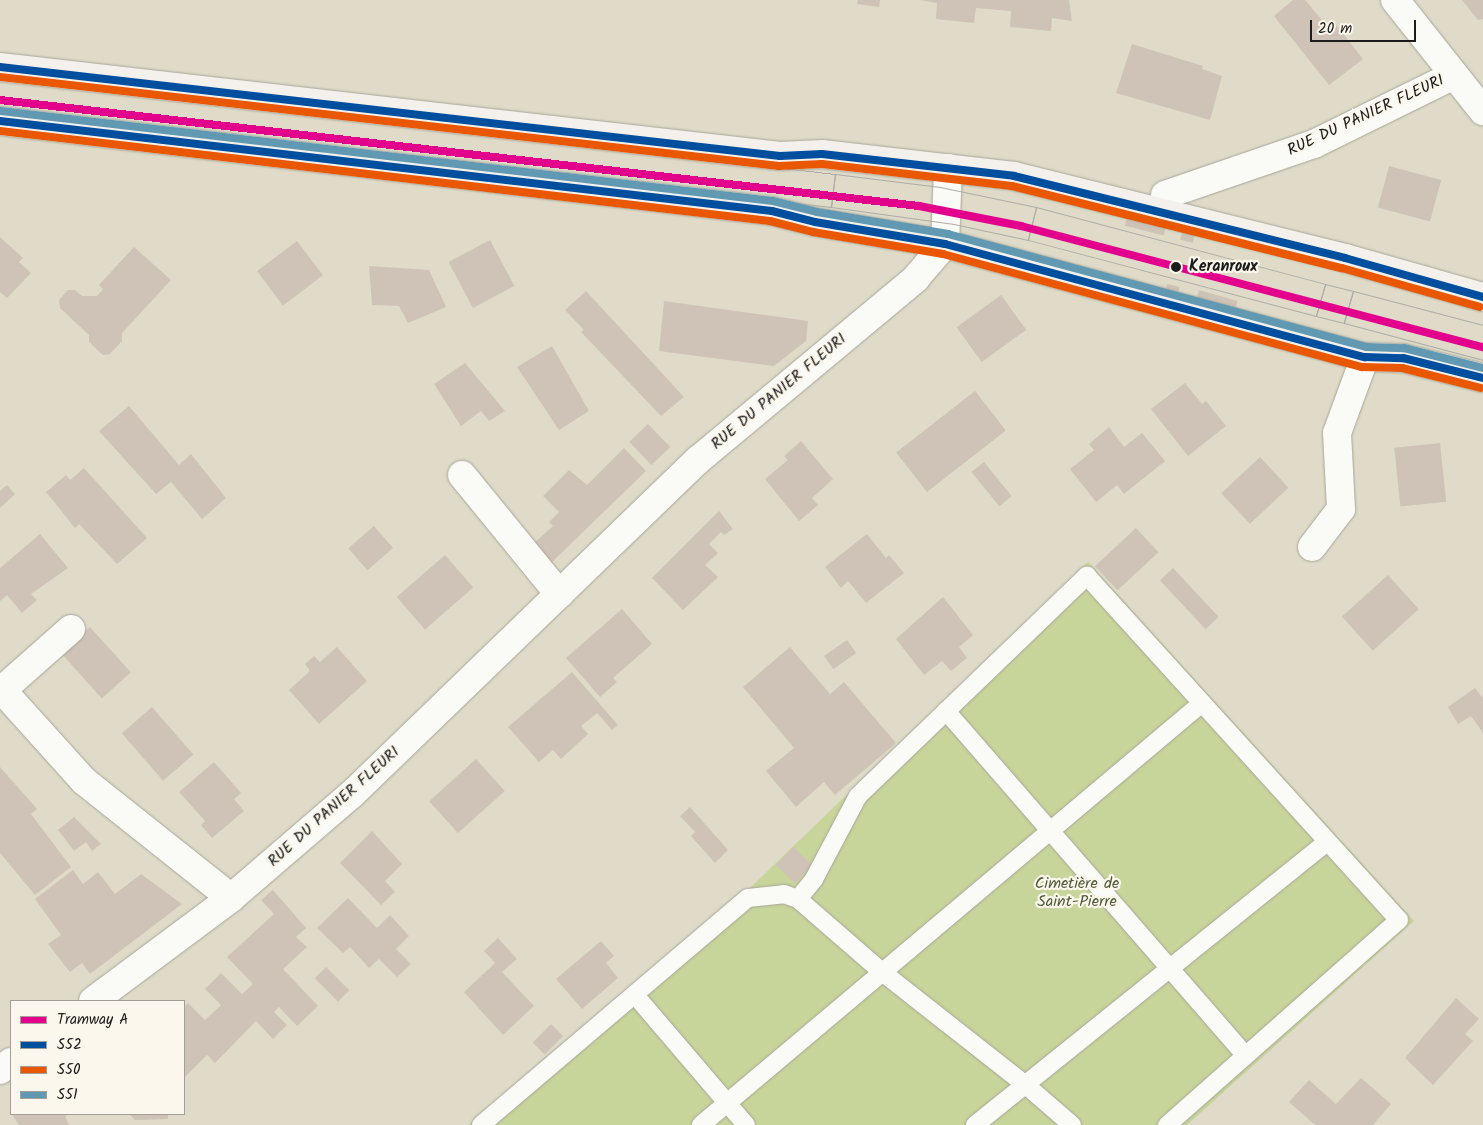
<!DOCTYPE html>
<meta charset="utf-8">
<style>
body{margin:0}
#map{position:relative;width:1483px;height:1125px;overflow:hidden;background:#dfdbc8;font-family:Kalam,sans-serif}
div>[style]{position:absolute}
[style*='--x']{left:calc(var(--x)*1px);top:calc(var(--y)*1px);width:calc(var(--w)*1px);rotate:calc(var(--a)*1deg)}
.green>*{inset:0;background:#c7d49a}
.building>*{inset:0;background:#cfc3b7;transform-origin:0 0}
.roads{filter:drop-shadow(0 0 1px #a8a69a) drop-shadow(0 0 1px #a8a69a)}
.lane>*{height:18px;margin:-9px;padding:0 9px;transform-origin:9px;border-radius:9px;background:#fafaf7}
.street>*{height:28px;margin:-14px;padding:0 14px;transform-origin:14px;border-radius:14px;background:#fafaf7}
.secondary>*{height:28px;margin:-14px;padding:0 14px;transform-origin:14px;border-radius:14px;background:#f4f1ec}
.tram>*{height:1px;margin:-0.5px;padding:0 0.5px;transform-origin:0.5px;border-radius:0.5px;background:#adaca9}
.bus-1>*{height:8px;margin:-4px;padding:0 4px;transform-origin:4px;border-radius:4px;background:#004f9e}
.bus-2>*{height:8px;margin:-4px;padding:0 4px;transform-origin:4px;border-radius:4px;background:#ea5701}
.bus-3>*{height:8px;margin:-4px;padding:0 4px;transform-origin:4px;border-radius:4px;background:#6199b2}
.tram-1>*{height:8px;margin:-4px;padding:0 4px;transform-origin:4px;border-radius:4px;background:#e3028c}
.dots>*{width:14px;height:14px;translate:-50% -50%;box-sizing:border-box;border:2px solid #fbf7ec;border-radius:50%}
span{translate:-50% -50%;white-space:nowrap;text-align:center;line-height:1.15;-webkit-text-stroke:4.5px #fbf7ec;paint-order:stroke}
.street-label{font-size:16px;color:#1c1c1c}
.stop-label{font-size:16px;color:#1c1c1c;font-weight:700}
.left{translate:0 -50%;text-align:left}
.park-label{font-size:16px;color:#515b3b}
.legend{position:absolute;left:10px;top:1000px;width:175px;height:115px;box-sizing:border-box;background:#fbf7ec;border:1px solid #a29f99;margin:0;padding:6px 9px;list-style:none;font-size:15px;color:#1c1c1c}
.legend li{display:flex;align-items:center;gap:10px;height:25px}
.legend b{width:25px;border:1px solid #a29f99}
.scale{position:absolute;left:1310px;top:20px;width:106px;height:22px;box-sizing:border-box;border:2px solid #1c1c1c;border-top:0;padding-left:6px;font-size:15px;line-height:18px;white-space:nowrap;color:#1c1c1c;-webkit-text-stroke:4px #fbf7ec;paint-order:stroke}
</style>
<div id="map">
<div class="green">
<i style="clip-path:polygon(1088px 562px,1414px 921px,1187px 1125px,468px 1125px,750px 888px)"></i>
</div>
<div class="building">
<i style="clip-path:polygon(858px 0,880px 0,879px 7px,857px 4px)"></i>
<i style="clip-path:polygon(920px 0,1069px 0,1072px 21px,1052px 18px,1051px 31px,1010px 27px,1011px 11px,976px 8px,974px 23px,936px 19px,937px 3px)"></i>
<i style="clip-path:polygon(1293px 0,1305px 0,1327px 26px,1333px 21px,1363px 59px,1329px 85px,1274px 16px)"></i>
<i style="clip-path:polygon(1462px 0,1483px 0,1483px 19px,1478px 20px)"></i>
<i style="clip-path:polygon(1132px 44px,1203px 66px,1202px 69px,1222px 76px,1210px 120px,1116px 93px)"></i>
<i style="left:1389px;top:166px;width:54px;height:43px;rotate:15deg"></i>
<i style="left:1127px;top:217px;width:40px;height:9px;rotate:14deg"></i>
<i style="left:1182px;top:232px;width:13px;height:8px;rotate:13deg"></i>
<i style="clip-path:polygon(0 237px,23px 258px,19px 262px,31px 273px,7px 298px,0 292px)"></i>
<i style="left:490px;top:240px;width:52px;height:47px;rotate:62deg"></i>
<i style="left:297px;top:241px;width:43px;height:50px;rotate:53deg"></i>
<i style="clip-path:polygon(134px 247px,171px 280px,122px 333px,122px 341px,110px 354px,103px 355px,89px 342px,89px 335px,60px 308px,59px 300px,68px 290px,75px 290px,82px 296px,97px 296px,103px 289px,99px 285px)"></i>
<i style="clip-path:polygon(369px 266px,429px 270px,446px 307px,408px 323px,399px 306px,372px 305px)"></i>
<i style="left:1167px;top:284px;width:13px;height:7px;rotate:13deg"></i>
<i style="left:1199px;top:290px;width:40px;height:9px;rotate:16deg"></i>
<i style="clip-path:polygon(586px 291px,684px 397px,661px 416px,581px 332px,584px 330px,565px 310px)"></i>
<i style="left:1001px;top:295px;width:43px;height:55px;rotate:54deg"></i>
<i style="clip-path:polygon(664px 301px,808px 321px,806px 341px,774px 366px,659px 351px)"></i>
<i style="clip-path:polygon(552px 346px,589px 411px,559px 430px,517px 367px)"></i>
<i style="clip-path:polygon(465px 363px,505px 411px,489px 421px,481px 411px,461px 426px,434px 384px)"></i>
<i style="clip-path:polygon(1185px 383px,1202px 404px,1206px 401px,1226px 426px,1188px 456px,1151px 409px)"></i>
<i style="left:975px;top:391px;width:50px;height:100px;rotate:52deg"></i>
<i style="clip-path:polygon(129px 406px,179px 465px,191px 454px,226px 498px,202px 519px,171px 482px,156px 494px,99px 431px)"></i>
<i style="left:648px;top:424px;width:32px;height:26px;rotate:46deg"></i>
<i style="clip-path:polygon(1109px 427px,1124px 447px,1142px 433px,1165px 461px,1124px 494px,1117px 485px,1096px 502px,1070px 469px,1094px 450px,1089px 444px)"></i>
<i style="clip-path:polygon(801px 441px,833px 479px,812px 498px,818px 505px,799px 521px,765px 479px,788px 460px,784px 456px)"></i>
<i style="left:1440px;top:443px;width:59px;height:46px;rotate:84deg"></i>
<i style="clip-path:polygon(624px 448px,646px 471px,548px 566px,532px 545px,553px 526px,549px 522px,559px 512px,543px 496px,569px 470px,587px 485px)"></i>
<i style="left:1260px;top:457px;width:42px;height:53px;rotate:47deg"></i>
<i style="left:984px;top:462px;width:44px;height:16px;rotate:51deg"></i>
<i style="clip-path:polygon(84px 468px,147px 538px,117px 564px,79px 524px,75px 528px,46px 492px,66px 475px,70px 480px)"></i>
<i style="clip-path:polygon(7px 485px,15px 494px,0 508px,0 491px)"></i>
<i style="clip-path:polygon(719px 511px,733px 529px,724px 535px,721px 532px,709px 544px,718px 553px,705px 565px,718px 577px,683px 610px,652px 578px)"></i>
<i style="left:374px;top:526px;width:29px;height:34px;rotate:49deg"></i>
<i style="left:1136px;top:528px;width:33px;height:56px;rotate:47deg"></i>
<i style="clip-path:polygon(40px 534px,68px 568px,31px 594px,37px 600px,22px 613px,7px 595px,0 601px,0 568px)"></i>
<i style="clip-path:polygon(867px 534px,886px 558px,889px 555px,904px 573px,866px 603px,848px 581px,841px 588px,825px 567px)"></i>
<i style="left:445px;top:555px;width:43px;height:64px;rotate:49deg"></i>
<i style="left:1173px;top:568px;width:67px;height:18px;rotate:47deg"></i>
<i style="left:1388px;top:575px;width:46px;height:62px;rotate:48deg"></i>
<i style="clip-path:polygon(943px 597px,973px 635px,959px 647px,967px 658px,951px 671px,942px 661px,924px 675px,896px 639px)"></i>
<i style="clip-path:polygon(622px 609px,652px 644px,613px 678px,617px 682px,600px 697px,566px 658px)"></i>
<i style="left:90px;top:627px;width:61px;height:39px;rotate:48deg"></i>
<i style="left:847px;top:640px;width:16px;height:28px;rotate:55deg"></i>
<i style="clip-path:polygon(337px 647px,367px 681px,319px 724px,289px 690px,310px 671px,305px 664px,314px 656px,320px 662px)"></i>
<i style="clip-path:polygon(790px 647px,830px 694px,844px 682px,896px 743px,835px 795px,824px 782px,796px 807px,766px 771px,794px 748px,743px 687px)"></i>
<i style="clip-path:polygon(572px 672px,618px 725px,612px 730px,597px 713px,581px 726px,588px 734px,561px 759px,553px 750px,539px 762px,508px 727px)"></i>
<i style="clip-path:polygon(1475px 688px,1483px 698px,1483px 733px,1471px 716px,1458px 724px,1448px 707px)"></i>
<i style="left:152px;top:707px;width:63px;height:40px;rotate:49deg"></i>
<i style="left:476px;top:759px;width:43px;height:63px;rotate:48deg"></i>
<i style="clip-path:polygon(214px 762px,241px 793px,234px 799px,244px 811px,212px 838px,201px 825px,205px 821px,179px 792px)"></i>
<i style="clip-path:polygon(0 767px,37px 809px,31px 814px,71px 867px,35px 895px,0 853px)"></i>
<i style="clip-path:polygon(690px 807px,728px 850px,715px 863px,691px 836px,695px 832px,680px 816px)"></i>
<i style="clip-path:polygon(74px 817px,101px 844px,92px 851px,86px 842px,74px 851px,58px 830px)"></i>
<i style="clip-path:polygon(372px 831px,402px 864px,385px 881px,395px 892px,381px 905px,340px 863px)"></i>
<i style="left:793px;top:847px;width:26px;height:25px;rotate:43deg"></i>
<i style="clip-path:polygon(73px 870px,83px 884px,98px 872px,115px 894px,141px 874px,182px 904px,90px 974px,82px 963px,70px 972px,48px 944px,61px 935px,35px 899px)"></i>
<i style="clip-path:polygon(273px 890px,306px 928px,296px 937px,307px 947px,283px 969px,318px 1006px,297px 1026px,279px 1007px,274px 1012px,287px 1025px,273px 1039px,256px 1021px,215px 1063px,207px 1055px,184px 1078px,184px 1007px,188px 1003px,205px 1020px,221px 1005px,205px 989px,221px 973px,242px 994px,253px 984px,227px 957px,274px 914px,261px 900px)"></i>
<i style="clip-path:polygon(348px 898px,377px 928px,390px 915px,409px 936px,396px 949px,411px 964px,397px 977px,379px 959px,369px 968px,350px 947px,343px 953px,317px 928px)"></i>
<i style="clip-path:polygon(498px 938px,517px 959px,502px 972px,534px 1006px,503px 1035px,464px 992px,495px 963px,484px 951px)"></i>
<i style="clip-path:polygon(601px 941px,614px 956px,606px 963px,618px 978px,582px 1009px,556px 979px)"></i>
<i style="left:326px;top:967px;width:33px;height:16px;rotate:45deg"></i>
<i style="clip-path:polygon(1456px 998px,1479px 1019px,1465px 1034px,1473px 1041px,1433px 1085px,1405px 1058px)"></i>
<i style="left:551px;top:1024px;width:17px;height:26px;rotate:45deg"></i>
<i style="clip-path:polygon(1361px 1078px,1391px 1104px,1373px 1125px,1315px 1125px,1289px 1102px,1309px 1080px,1336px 1104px)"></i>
<i style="clip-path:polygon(12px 1114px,70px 1114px,65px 1116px,69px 1125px,19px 1125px)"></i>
<i style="clip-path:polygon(129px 1114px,168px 1114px,168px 1119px,135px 1120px)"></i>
</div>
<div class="roads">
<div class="lane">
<i style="--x:946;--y:711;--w:456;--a:49"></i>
<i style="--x:635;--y:995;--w:171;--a:49.5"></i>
<i style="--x:481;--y:1125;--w:350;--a:-40.4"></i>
<i style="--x:748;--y:898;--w:36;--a:-6"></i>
<i style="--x:784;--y:894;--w:15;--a:20"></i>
<i style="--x:701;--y:1125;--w:655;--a:-40.11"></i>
<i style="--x:975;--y:1125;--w:452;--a:-38.8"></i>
<i style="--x:1072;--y:1125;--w:60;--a:-139.1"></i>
<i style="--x:1027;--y:1086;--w:184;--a:-141.8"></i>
<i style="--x:882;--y:972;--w:111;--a:-139"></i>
<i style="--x:798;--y:899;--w:26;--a:-51"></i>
<i style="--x:814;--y:879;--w:94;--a:-62.1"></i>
<i style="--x:858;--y:796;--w:318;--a:-43.9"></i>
<i style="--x:1087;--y:576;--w:464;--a:47.8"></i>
<i style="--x:1399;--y:920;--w:310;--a:138.5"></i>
</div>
<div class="street">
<i style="--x:1395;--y:0;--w:142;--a:51.6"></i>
<i style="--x:1165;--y:195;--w:157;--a:-18.9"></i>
<i style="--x:1314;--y:144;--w:156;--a:-26.2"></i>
<i style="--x:462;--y:475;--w:154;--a:50.8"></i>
<i style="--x:1312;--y:547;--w:48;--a:-52.7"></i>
<i style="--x:1341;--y:509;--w:76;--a:-93"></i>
<i style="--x:1337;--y:433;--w:81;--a:-69.8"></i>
<i style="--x:71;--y:629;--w:92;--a:138.5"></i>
<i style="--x:2;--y:690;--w:122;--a:48"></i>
<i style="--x:84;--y:781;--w:188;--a:38.5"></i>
<i style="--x:93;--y:1001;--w:172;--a:-36.7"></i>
<i style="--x:231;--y:898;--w:160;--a:-40.7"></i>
<i style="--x:352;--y:794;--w:481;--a:-44"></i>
<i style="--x:698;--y:460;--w:283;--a:-39.8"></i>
<i style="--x:915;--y:279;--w:46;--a:-49.4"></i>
<i style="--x:945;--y:244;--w:76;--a:-87.7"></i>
<i style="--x:0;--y:1070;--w:14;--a:-36"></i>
</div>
<div class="secondary">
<i style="--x:0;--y:67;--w:785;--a:6.51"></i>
<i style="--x:780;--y:156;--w:42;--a:-2.7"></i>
<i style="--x:822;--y:154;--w:193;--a:6.5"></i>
<i style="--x:1014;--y:176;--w:341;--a:13.9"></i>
<i style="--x:1345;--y:258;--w:143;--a:15.8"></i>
<i style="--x:0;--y:121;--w:777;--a:6.65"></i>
<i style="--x:772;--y:211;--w:44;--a:14.3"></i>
<i style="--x:815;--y:222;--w:132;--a:9.6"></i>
<i style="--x:945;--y:244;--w:435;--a:15.1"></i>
<i style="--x:1365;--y:357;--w:38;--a:2"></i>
<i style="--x:1403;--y:358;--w:82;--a:14"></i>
</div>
</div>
<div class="tram">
<i style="--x:0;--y:78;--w:841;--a:6.56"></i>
<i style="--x:835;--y:174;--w:33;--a:97"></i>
<i style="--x:831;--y:207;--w:836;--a:-173.48"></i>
<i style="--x:835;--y:174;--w:106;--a:7.1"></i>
<i style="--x:940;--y:187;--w:98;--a:11.8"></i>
<i style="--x:1036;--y:207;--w:34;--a:104"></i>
<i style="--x:1028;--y:240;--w:76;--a:-167.8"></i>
<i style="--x:954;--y:224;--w:124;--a:-172.1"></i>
<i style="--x:831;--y:207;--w:33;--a:-83"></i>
<i style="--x:1036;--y:207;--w:299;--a:14.9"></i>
<i style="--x:1325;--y:284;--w:33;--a:106"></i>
<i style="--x:1316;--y:316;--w:298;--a:-165.2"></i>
<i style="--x:1028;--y:240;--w:34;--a:-76"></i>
<i style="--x:1325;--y:284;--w:29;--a:14"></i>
<i style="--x:1353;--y:291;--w:33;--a:106"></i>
<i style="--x:1344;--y:323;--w:29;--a:-166"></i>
<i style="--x:1316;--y:316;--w:33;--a:-74"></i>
<i style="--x:1483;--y:325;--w:134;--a:-165.3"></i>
<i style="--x:1353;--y:291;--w:33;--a:106"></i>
<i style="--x:1344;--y:323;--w:144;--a:14.9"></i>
</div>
<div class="bus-1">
<i style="--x:0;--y:67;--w:785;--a:6.51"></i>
<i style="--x:780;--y:156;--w:42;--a:-2.7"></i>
<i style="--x:822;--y:154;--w:193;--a:6.5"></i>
<i style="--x:1014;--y:176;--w:341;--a:13.9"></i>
<i style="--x:1345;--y:258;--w:143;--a:15.8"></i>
<i style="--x:0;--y:121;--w:777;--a:6.65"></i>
<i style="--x:772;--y:211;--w:44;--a:14.3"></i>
<i style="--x:815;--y:222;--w:132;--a:9.6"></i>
<i style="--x:945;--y:244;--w:435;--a:15.1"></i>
<i style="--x:1365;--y:357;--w:38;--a:2"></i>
<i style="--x:1403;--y:358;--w:82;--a:14"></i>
</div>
<div class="bus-2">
<i style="--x:0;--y:77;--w:784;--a:6.52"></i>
<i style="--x:779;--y:166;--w:43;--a:-2.7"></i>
<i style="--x:822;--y:164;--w:191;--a:6.6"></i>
<i style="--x:1012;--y:186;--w:340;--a:14"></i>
<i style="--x:1342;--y:268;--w:143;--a:15.8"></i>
<i style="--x:0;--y:131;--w:775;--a:6.67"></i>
<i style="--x:770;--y:221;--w:44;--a:14.3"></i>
<i style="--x:813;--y:232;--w:132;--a:9.6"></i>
<i style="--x:943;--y:254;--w:434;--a:15.1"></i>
<i style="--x:1362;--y:367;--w:40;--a:1.4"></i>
<i style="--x:1402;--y:368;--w:81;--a:14.2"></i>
</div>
<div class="bus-3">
<i style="--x:1;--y:111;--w:777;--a:6.65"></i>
<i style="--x:773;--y:201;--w:45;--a:14"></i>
<i style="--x:817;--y:212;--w:133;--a:9.5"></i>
<i style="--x:948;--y:234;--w:433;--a:15.1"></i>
<i style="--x:1366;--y:347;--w:38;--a:2"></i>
<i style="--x:1404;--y:348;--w:81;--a:14.2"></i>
</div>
<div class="tram-1">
<i style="--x:0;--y:100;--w:925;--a:6.58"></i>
<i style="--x:919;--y:206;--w:104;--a:11.1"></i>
<i style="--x:1021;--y:226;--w:478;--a:14.7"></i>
</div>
<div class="dots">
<i style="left:1176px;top:267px;background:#1c1c1c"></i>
</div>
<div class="street-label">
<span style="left:1366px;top:116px;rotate:-25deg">RUE DU PANIER FLEURI</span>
<span style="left:779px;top:392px;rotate:-40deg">RUE DU PANIER FLEURI</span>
<span style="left:334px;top:807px;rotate:-42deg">RUE DU PANIER FLEURI</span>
</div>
<div class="stop-label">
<span class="left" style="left:1189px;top:267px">Keranroux</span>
</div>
<div class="park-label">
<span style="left:1077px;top:893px">Cimetière de<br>Saint-Pierre</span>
</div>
<ul class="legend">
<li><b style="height:6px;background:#e3028c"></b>Tramway A</li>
<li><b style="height:6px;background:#004f9e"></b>S52</li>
<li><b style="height:6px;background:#ea5701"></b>S50</li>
<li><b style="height:6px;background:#6199b2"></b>S51</li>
</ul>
<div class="scale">20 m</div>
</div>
